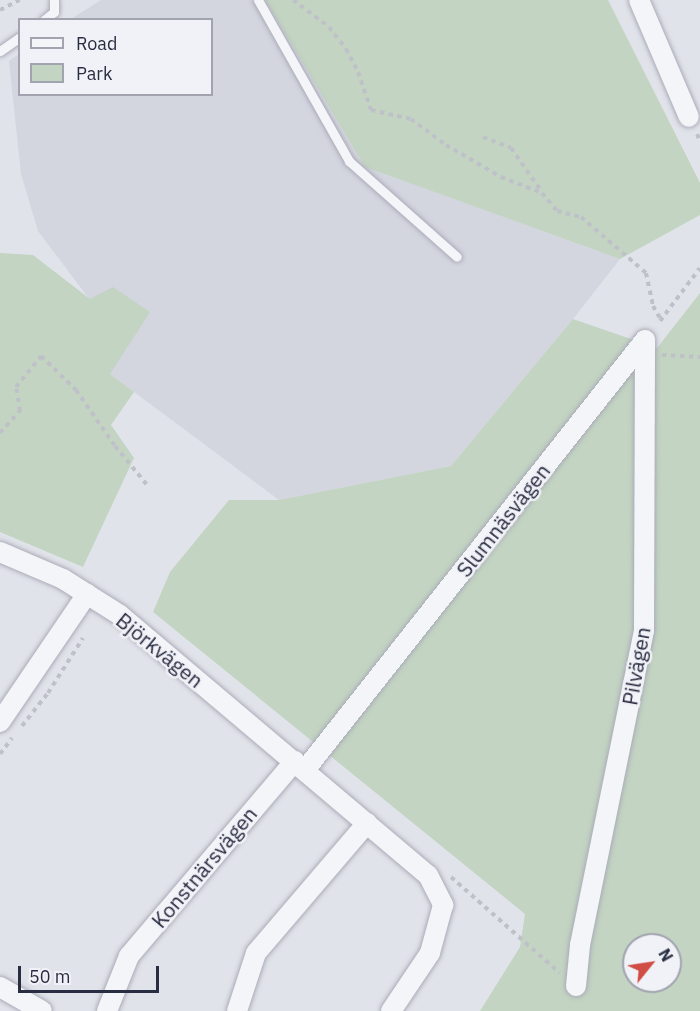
<!DOCTYPE html>
<meta charset="utf-8">
<style>
body{margin:0}
#map{position:relative;width:700px;height:1011px;overflow:hidden;background:#e1e3ea;font-family:"IBM Plex Sans",sans-serif}
div>[style]{position:absolute}
[style*='--x']{left:calc(var(--x)*1px);top:calc(var(--y)*1px);width:calc(var(--w)*1px);rotate:calc(var(--a)*1deg)}
.built>*{inset:0;background:#d3d5df}
.green>*{inset:0;background:#c3d4c2}
.path>*{height:4px;margin-top:-2px;transform-origin:0;background:repeating-linear-gradient(90deg,#bfc1c9 0 4.5px,transparent 0 9px)}
.roads{filter:drop-shadow(0 0 2px #aaacb8) drop-shadow(0 0 2px #aaacb8)}
.lane>*{height:9px;margin:-4.5px;padding:0 4.5px;transform-origin:4.5px;border-radius:4.5px;background:#f4f5f8}
.street>*{height:20px;margin:-10px;padding:0 10px;transform-origin:10px;border-radius:10px;background:#f4f5f8}
span{translate:-50% -50%;white-space:nowrap;text-align:center;line-height:1.15;-webkit-text-stroke:5px #f1f2f7;paint-order:stroke}
.street-label{font-size:21px;color:#292d42}
.legend{position:absolute;left:18px;top:18px;width:195px;height:78px;box-sizing:border-box;background:#f1f2f7;border:2px solid #a1a3af;margin:0;padding:8px 10px;list-style:none;font-size:18px;color:#292d42}
.legend li{display:flex;align-items:center;gap:12px;height:30px}
.legend b{width:30px;border:2px solid #a1a3af}
.north{position:absolute;left:622px;top:933px;width:60px;height:60px;box-sizing:border-box;background:#f1f2f7;border:2px solid #a1a3af;border-radius:50%;rotate:60deg;font-size:16px;font-weight:700;line-height:24px;text-align:center;color:#292d42}
.north::after{content:'';display:block;margin:auto;width:21px;height:27px;background:#d04c45;clip-path:polygon(50% 0,100% 100%,50% 72%,0 100%)}
.scale{position:absolute;left:18px;top:966px;width:141px;height:27px;box-sizing:border-box;border:3px solid #292d42;border-top:0;padding-left:8px;font-size:18px;line-height:21px;white-space:nowrap;color:#292d42;-webkit-text-stroke:4px #f1f2f7;paint-order:stroke}
</style>
<div id="map">
<div class="built">
<i style="clip-path:polygon(101px 0,265px 0,365px 167px,620px 259px,573px 319px,451px 466px,279px 500px,110px 374px,90px 300px,38px 231px,21px 174px,9px 61px,19px 54px,20px 94px,212px 94px,212px 20px,71px 19px)"></i>
</div>
<div class="green">
<i style="clip-path:polygon(265px 0,608px 0,700px 183px,700px 215px,620px 259px,365px 167px)"></i>
<i style="clip-path:polygon(0 253px,33px 255px,90px 299px,113px 287px,150px 312px,110px 374px,134px 392px,111px 425px,134px 458px,83px 567px,0 532px)"></i>
<i style="clip-path:polygon(evenodd,700px 293px,700px 1011px,480px 1011px,520px 947px,525px 914px,153px 612px,170px 572px,229px 500px,279px 500px,451px 466px,573px 319px,657px 348px,700px 293px,634px 945px,670px 945px,670px 981px,634px 981px,634px 945px)"></i>
</div>
<div class="path">
<i style="--x:293;--y:0;--w:45;--a:36.9"></i>
<i style="--x:329;--y:27;--w:28;--a:52"></i>
<i style="--x:346;--y:49;--w:26;--a:62"></i>
<i style="--x:358;--y:72;--w:40;--a:71.1"></i>
<i style="--x:371;--y:110;--w:41;--a:12.7"></i>
<i style="--x:411;--y:119;--w:44;--a:36.6"></i>
<i style="--x:446;--y:145;--w:64;--a:30.2"></i>
<i style="--x:501;--y:177;--w:44;--a:21.3"></i>
<i style="--x:542;--y:193;--w:23;--a:50"></i>
<i style="--x:557;--y:211;--w:25;--a:14"></i>
<i style="--x:581;--y:217;--w:86;--a:40.7"></i>
<i style="--x:646;--y:273;--w:34;--a:78"></i>
<i style="--x:653;--y:306;--w:16;--a:60"></i>
<i style="--x:0;--y:10;--w:22;--a:-27"></i>
<i style="--x:697;--y:134;--w:8;--a:67"></i>
<i style="--x:483;--y:137;--w:30;--a:21"></i>
<i style="--x:511;--y:148;--w:54;--a:54.8"></i>
<i style="--x:660;--y:321;--w:66;--a:-53"></i>
<i style="--x:662;--y:355;--w:38;--a:3"></i>
<i style="--x:0;--y:433;--w:30;--a:-48"></i>
<i style="--x:20;--y:411;--w:24;--a:-99"></i>
<i style="--x:16;--y:387;--w:40;--a:-51"></i>
<i style="--x:41;--y:356;--w:49;--a:44.2"></i>
<i style="--x:76;--y:390;--w:68;--a:55.1"></i>
<i style="--x:115;--y:446;--w:52;--a:50.5"></i>
<i style="--x:22;--y:726;--w:42;--a:-51.8"></i>
<i style="--x:48;--y:693;--w:65;--a:-57.5"></i>
<i style="--x:0;--y:754;--w:20;--a:-53"></i>
<i style="--x:451;--y:877;--w:145;--a:41.4"></i>
</div>
<div class="roads">
<div class="lane">
<i style="--x:258;--y:0;--w:185;--a:60.5"></i>
<i style="--x:349;--y:161;--w:144;--a:41.6"></i>
<i style="--x:44;--y:20;--w:13;--a:-39"></i>
<i style="--x:54;--y:12;--w:12;--a:-90"></i>
<i style="--x:0;--y:51;--w:24;--a:-35"></i>
</div>
<div class="street">
<i style="--x:639;--y:0;--w:127;--a:66.9"></i>
<i style="--x:0;--y:552;--w:69;--a:23.2"></i>
<i style="--x:63;--y:579;--w:67;--a:32.3"></i>
<i style="--x:120;--y:615;--w:403;--a:40.2"></i>
<i style="--x:428;--y:875;--w:34;--a:63"></i>
<i style="--x:443;--y:905;--w:50;--a:105.2"></i>
<i style="--x:430;--y:953;--w:70;--a:123.9"></i>
<i style="--x:0;--y:722;--w:155;--a:-55.8"></i>
<i style="--x:305;--y:770;--w:548;--a:-51.67"></i>
<i style="--x:576;--y:986;--w:41;--a:-84.4"></i>
<i style="--x:580;--y:945;--w:320;--a:-78.5"></i>
<i style="--x:644;--y:631;--w:291;--a:-89.8"></i>
<i style="--x:0;--y:987;--w:48;--a:29.7"></i>
<i style="--x:107;--y:1011;--w:59;--a:-68.2"></i>
<i style="--x:129;--y:956;--w:256;--a:-49.6"></i>
<i style="--x:237;--y:1011;--w:61;--a:-71.9"></i>
<i style="--x:256;--y:953;--w:171;--a:-49.5"></i>
</div>
</div>
<div class="street-label">
<span style="left:503px;top:520px;rotate:-52deg">Slumnäsvägen</span>
<span style="left:160px;top:650px;rotate:39deg">Björkvägen</span>
<span style="left:636px;top:666px;rotate:-80deg">Pilvägen</span>
<span style="left:204px;top:867px;rotate:-50deg">Konstnärsvägen</span>
</div>
<ul class="legend">
<li><b style="height:8px;background:#f4f5f8"></b>Road</li>
<li><b style="height:16px;background:#c3d4c2"></b>Park</li>
</ul>
<div class="north">N</div>
<div class="scale">50 m</div>
</div>
